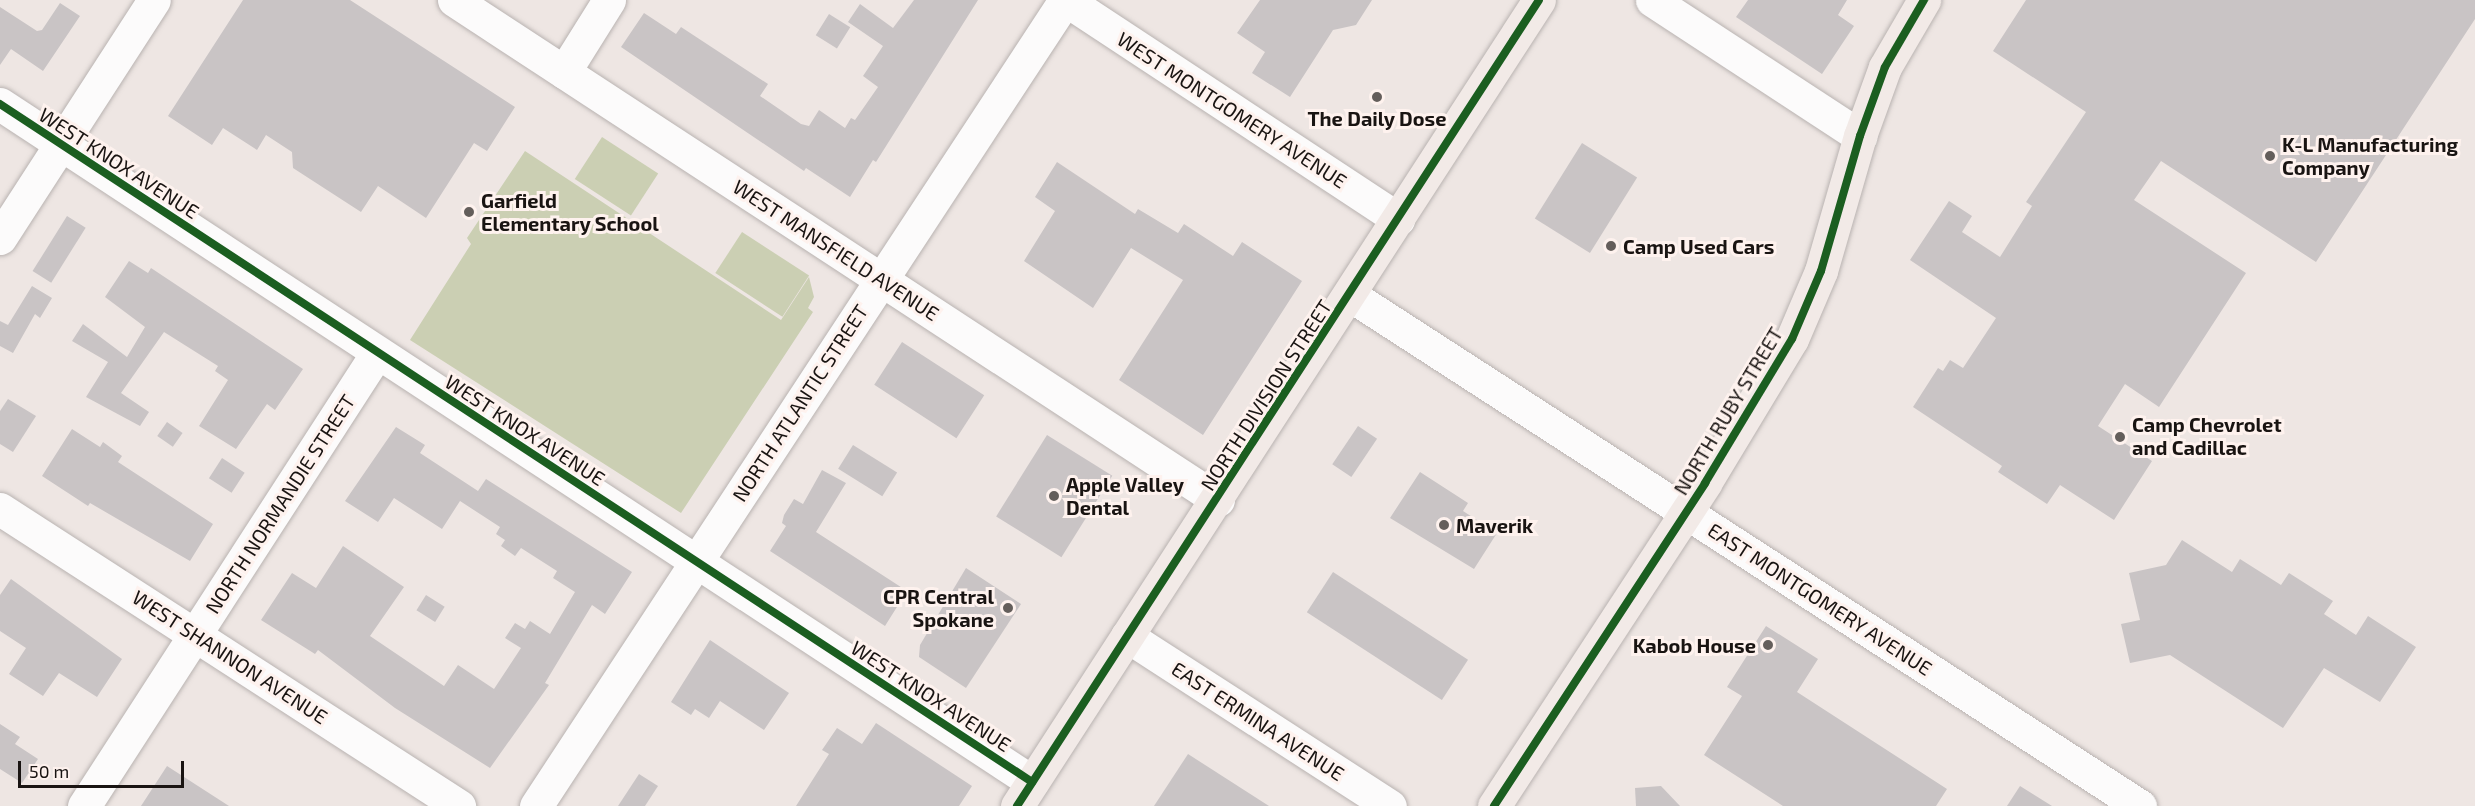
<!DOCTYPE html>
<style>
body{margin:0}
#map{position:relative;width:2475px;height:806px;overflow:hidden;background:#eee6e3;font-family:"Exo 2",sans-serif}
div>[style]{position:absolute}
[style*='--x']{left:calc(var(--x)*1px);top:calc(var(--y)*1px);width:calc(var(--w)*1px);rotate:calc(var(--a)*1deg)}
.green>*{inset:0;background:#cbcfb3;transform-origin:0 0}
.building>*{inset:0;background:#c9c4c5;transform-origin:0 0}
.roads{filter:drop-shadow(0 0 2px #b9b3b1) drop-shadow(0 0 2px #b9b3b1)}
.minor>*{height:33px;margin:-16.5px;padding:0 16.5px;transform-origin:16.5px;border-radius:16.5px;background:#fcfbfb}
.major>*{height:33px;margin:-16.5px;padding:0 16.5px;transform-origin:16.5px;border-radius:16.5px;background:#f2eae7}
.cycleway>*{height:8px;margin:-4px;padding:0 4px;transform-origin:4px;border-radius:4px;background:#1b5e20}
.dots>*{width:16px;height:16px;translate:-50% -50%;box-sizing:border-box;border:3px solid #fef2ee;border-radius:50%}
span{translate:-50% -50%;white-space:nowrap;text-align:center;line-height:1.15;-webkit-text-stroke:6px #fef2ee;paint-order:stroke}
.street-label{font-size:20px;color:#191412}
.poi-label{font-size:20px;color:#191412;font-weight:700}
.left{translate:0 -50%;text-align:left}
.right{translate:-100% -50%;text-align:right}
.scale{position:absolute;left:18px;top:761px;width:166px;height:27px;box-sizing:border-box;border:3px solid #191412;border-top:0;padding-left:8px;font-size:18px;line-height:21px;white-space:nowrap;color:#191412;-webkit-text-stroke:4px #fef2ee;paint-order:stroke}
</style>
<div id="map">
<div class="green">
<i style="left:602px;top:137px;width:67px;height:50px;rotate:33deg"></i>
<i style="clip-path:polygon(525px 151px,781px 320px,809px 277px,814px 297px,808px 308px,813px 312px,681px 513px,410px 340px,471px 244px,467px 238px)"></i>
<i style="left:742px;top:232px;width:80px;height:49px;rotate:33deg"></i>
</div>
<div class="building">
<i style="clip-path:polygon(243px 0,350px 0,515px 107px,487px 151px,474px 143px,426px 218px,378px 186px,361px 212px,293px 168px,292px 152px,266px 135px,257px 150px,223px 128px,212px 145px,168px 116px)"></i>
<i style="clip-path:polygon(914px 0,978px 0,876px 162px,873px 160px,850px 197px,806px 168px,804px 171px,621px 47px,644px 13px,676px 34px,681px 27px,768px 84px,760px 96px,801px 124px,809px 126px,819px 110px,845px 128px,851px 118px,855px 120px,878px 87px,863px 76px,883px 46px,848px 22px,860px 4px,893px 28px)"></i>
<i style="clip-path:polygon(1260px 0,1372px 0,1356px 25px,1333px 30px,1290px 97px,1252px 73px,1265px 52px,1237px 33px)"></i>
<i style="clip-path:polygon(1748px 0,1847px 0,1838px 15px,1854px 26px,1822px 74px,1736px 17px)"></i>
<i style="clip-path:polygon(2026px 0,2475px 0,2475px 19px,2316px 262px,2161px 161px,2134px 200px,2246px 273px,2159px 407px,2125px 384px,2098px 426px,2152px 461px,2114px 520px,2060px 485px,2047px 504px,1998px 472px,2002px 466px,1913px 407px,1938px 368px,1943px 371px,1950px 360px,1963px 368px,1996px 318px,1910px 260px,1949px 201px,1972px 216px,1962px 232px,2000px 257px,2032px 206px,2026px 202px,2086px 112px,1993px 51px)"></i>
<i style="clip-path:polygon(60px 3px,80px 16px,43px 71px,11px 49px,0 65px,0 7px,37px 31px,42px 30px)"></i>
<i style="left:829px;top:14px;width:25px;height:25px;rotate:32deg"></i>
<i style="left:1582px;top:143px;width:65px;height:89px;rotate:32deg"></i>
<i style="clip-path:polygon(1057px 162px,1135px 214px,1138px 209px,1178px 233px,1184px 224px,1233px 256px,1242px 242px,1302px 281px,1203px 435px,1119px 380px,1183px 280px,1131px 248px,1093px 308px,1024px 261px,1055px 211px,1035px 197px)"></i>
<i style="left:67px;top:216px;width:22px;height:65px;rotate:32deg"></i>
<i style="clip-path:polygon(129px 261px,148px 273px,151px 268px,303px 369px,275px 410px,267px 404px,236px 449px,199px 426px,228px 380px,215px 371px,218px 366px,164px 332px,121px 393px,149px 412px,140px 426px,86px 397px,108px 362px,72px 341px,83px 324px,127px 357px,145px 327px,105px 297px)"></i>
<i style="clip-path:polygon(32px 286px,52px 298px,40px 318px,35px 314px,13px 353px,0 346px,0 321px,8px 325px)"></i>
<i style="left:902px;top:342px;width:98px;height:51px;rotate:33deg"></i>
<i style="clip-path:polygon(8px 399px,36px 416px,13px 452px,0 444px,0 411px)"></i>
<i style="left:167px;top:422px;width:19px;height:17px;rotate:35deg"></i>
<i style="left:1358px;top:426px;width:23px;height:46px;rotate:34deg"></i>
<i style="clip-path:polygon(396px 427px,425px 445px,420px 453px,478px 491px,486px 479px,632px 572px,605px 614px,592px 605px,545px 683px,549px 685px,490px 768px,395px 708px,318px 650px,315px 654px,261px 620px,292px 573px,316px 588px,343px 546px,404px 587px,370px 636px,444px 686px,458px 665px,494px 689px,521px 648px,505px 638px,515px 623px,525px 629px,530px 621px,550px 634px,575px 592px,553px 578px,557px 571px,521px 548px,515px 556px,501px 546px,505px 540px,496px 534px,500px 527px,460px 501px,442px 529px,394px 498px,378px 522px,345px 501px)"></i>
<i style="clip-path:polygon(72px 429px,100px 447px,103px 442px,122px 456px,118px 462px,213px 524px,190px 561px,90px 503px,88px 506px,42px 476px)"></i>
<i style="left:1047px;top:435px;width:77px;height:96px;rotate:32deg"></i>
<i style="left:853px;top:445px;width:52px;height:28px;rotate:32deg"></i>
<i style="left:222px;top:458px;width:27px;height:24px;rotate:33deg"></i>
<i style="clip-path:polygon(822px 470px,846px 483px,816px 532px,907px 591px,885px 626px,770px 551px,786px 526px,782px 523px,784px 515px,794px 499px,803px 504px)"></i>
<i style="clip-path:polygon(1420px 472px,1468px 503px,1463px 511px,1497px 533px,1474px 569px,1390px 518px)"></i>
<i style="clip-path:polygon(2182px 540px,2232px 572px,2240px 559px,2281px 585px,2289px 573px,2333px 601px,2324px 614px,2356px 635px,2368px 616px,2416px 647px,2380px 702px,2324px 668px,2283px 728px,2170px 655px,2130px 663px,2121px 624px,2140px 620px,2129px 573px,2166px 565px)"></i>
<i style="clip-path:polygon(966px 568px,1021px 604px,966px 688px,919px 657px,920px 645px)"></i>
<i style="left:1333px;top:572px;width:161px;height:48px;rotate:33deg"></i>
<i style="clip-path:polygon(11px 579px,122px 659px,97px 697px,59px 673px,43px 696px,9px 674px,26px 648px,0 631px,0 595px)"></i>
<i style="left:426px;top:595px;width:22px;height:18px;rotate:32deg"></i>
<i style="clip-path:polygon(1766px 626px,1818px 659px,1797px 692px,1947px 789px,1936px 806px,1783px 806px,1704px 755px,1742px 696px,1727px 687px)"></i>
<i style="clip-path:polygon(710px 640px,789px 693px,764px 730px,720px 701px,709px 718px,695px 709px,691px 715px,671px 702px)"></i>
<i style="clip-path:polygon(876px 723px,972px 786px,959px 806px,796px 806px,829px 754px,822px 750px,837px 728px,862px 744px)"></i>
<i style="clip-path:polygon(0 724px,20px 737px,15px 744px,38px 759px,22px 783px,0 769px)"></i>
<i style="clip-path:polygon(1188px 754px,1269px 806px,1154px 806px)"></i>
<i style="clip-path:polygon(167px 766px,229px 806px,141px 806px)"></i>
<i style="clip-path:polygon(639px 774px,658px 786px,645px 806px,618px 806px)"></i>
<i style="clip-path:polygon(1661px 786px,1680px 806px,1636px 806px,1635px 788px)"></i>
<i style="clip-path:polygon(2020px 786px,2052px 806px,2007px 806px)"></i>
</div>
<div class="roads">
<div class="minor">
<i style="--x:454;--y:0;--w:913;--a:33.2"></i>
<i style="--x:1066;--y:0;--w:398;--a:33.4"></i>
<i style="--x:1652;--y:0;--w:249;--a:33.2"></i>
<i style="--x:564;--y:72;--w:85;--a:-58"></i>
<i style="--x:0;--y:104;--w:1235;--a:33.3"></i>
<i style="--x:0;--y:238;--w:283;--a:-57.1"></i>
<i style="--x:1350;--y:295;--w:941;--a:32.9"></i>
<i style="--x:0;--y:509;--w:547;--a:32.91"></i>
<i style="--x:1127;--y:636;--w:313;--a:32.9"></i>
<i style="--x:84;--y:806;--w:539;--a:-57.11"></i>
<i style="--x:536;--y:806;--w:964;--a:-56.72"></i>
</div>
<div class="major">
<i style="--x:1017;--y:806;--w:960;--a:-57.07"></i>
<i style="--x:1494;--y:806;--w:386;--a:-56.8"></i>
<i style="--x:1705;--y:483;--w:168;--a:-58.9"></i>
<i style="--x:1792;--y:339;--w:74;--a:-66.9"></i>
<i style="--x:1821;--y:271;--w:141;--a:-73.9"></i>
<i style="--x:1860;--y:136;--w:73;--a:-70.1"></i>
<i style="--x:1885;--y:67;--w:78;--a:-59.8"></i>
</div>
</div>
<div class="cycleway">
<i style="--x:0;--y:104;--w:1235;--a:33.3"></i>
<i style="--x:1017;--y:806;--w:960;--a:-57.07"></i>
<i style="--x:1494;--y:806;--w:386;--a:-56.8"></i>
<i style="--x:1705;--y:483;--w:168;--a:-58.9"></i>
<i style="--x:1792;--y:339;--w:74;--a:-66.9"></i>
<i style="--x:1821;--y:271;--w:141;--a:-73.9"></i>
<i style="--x:1860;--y:136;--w:73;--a:-70.1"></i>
<i style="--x:1885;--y:67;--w:78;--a:-59.8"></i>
</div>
<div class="dots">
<i style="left:1377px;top:97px;background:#645e5b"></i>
<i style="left:2270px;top:156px;background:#645e5b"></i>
<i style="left:469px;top:212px;background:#645e5b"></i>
<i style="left:1611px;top:246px;background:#645e5b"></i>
<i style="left:2120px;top:437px;background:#645e5b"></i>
<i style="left:1054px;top:496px;background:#645e5b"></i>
<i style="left:1444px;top:525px;background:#645e5b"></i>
<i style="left:1008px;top:608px;background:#645e5b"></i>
<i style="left:1768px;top:645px;background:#645e5b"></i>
</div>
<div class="street-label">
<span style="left:1232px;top:110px;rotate:33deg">WEST MONTGOMERY AVENUE</span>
<span style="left:119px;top:163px;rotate:33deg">WEST KNOX AVENUE</span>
<span style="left:836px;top:250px;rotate:33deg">WEST MANSFIELD AVENUE</span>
<span style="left:1266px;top:395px;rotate:-57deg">NORTH DIVISION STREET</span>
<span style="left:800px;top:403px;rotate:-57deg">NORTH ATLANTIC STREET</span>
<span style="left:1728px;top:411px;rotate:-59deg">NORTH RUBY STREET</span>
<span style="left:525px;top:430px;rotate:33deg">WEST KNOX AVENUE</span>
<span style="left:280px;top:504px;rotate:-57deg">NORTH NORMANDIE STREET</span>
<span style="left:1820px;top:599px;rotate:33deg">EAST MONTGOMERY AVENUE</span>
<span style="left:230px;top:657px;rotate:33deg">WEST SHANNON AVENUE</span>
<span style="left:931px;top:696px;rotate:33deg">WEST KNOX AVENUE</span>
<span style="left:1258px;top:721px;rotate:33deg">EAST ERMINA AVENUE</span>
</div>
<div class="poi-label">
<span style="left:1377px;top:118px">The Daily Dose</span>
<span class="left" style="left:2282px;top:156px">K-L Manufacturing<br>Company</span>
<span class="left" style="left:481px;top:212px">Garfield<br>Elementary School</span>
<span class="left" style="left:1623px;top:246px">Camp Used Cars</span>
<span class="left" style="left:2132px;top:436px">Camp Chevrolet<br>and Cadillac</span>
<span class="left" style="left:1066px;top:496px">Apple Valley<br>Dental</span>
<span class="left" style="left:1456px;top:525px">Maverik</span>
<span class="right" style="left:994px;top:608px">CPR Central<br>Spokane</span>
<span class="right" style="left:1756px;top:645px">Kabob House</span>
</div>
<div class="scale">50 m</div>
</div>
